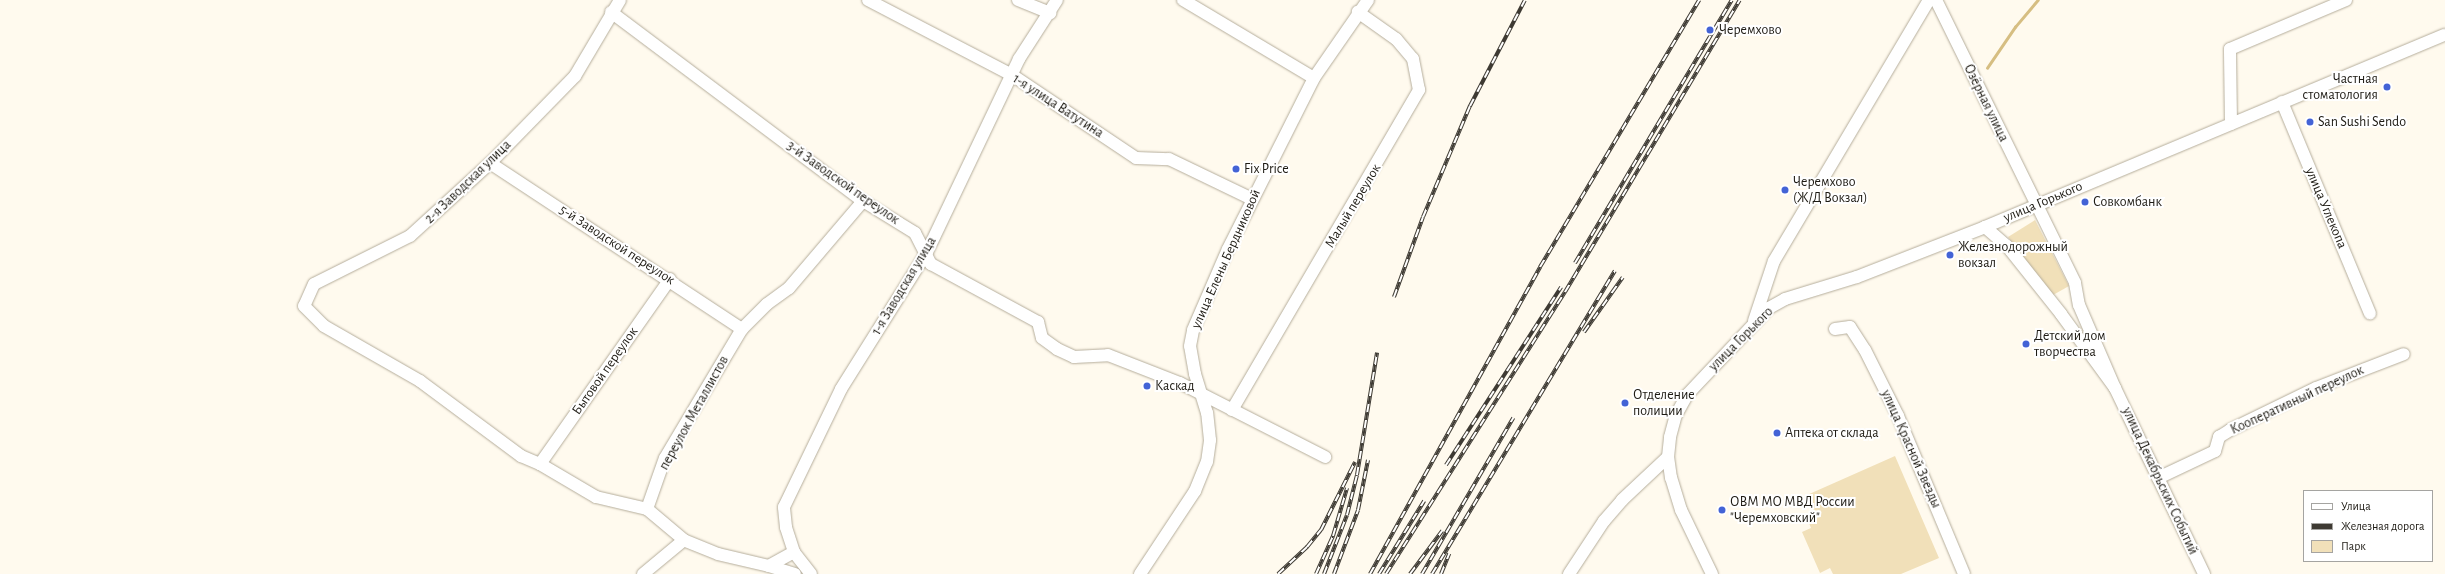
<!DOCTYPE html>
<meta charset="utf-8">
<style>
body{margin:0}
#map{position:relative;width:2445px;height:574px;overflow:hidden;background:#fffaee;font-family:"Alegreya Sans",sans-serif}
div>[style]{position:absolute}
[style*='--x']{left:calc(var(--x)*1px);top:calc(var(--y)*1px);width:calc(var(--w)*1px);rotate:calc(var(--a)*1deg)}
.green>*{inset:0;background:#f1e0b9}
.stream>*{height:2.5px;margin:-1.25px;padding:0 1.25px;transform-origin:1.25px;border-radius:1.25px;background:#d6be82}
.roads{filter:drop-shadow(0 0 1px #b5ad9b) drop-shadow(0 0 1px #b5ad9b)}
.minor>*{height:12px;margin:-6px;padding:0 6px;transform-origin:6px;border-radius:6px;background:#fff}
.rail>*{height:4px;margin-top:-2px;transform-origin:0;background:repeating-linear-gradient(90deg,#fff 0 8px,#3e3a33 0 16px);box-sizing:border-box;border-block:1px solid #3e3a33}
.dots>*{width:11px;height:11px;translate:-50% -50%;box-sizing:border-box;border:2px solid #fff;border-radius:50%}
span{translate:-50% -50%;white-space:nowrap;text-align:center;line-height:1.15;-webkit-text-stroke:4px #fff;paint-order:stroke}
.poi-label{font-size:14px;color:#1e1b14}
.left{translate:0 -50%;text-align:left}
.right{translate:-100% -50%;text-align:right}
.street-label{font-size:14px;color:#1e1b14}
.legend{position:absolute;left:2303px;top:490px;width:130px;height:72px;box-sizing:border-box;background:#fff;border:1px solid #a5a4a1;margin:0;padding:5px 7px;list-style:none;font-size:12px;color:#1e1b14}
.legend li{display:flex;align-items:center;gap:8px;height:20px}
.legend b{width:20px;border:1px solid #a5a4a1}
</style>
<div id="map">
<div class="green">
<i style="clip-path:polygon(2035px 220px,2069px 286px,2053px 295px,2008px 237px)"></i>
<i style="clip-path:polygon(1895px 456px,1939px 558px,1901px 574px,1833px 574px,1830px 568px,1820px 573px,1802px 532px,1811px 528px,1807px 518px,1815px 515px,1807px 495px)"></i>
</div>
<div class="stream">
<i style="--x:1987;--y:68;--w:50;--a:-55.7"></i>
<i style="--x:2015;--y:27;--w:35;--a:-50"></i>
</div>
<div class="roads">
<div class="minor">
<i style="--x:620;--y:0;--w:88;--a:120.6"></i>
<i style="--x:575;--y:76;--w:122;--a:134.3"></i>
<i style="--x:490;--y:163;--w:108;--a:137.6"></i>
<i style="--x:410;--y:236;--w:107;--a:153.4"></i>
<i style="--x:314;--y:284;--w:24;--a:114"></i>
<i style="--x:304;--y:306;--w:28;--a:45"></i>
<i style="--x:324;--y:326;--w:111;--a:29.8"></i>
<i style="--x:420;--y:381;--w:126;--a:36.6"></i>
<i style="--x:521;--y:456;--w:21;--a:23"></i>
<i style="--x:540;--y:464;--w:65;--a:30.5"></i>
<i style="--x:596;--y:497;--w:52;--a:13.2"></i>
<i style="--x:868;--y:0;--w:162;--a:27.5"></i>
<i style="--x:1012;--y:75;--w:149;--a:33.8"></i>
<i style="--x:1136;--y:158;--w:33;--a:2"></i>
<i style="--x:1169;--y:159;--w:92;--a:25.7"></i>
<i style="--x:1018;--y:0;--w:35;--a:22"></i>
<i style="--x:1183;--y:0;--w:152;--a:30.8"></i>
<i style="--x:1936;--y:0;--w:315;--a:63.8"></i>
<i style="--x:2075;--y:283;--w:22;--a:80"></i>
<i style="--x:2079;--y:305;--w:90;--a:66.6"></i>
<i style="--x:611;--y:12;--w:315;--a:36.9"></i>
<i style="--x:863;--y:201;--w:61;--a:31.6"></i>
<i style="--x:915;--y:233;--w:35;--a:63"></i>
<i style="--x:931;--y:264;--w:122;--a:28.5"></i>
<i style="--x:1038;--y:322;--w:16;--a:76"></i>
<i style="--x:1042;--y:338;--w:19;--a:36"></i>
<i style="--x:1057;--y:349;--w:19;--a:25"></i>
<i style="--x:1074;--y:357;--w:34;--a:-3"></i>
<i style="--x:1108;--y:355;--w:77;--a:21.3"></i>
<i style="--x:1180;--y:383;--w:163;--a:27"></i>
<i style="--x:2282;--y:102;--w:229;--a:67.4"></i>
<i style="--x:2231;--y:124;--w:75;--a:-90.8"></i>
<i style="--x:2230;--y:49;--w:126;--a:-22.9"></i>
<i style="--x:490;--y:163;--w:302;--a:33.4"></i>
<i style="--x:1985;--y:227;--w:29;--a:41"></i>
<i style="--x:2007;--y:246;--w:87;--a:51.5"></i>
<i style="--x:2061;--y:314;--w:92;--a:53.9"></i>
<i style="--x:2115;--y:388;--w:206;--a:64.4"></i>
<i style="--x:1754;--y:321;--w:63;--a:-71.6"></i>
<i style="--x:1774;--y:261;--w:304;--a:-59.3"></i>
<i style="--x:1835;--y:329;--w:15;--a:-8"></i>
<i style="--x:1850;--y:327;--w:27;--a:57"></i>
<i style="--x:1865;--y:350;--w:74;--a:63.4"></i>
<i style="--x:1898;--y:416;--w:171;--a:67.3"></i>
<i style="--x:1232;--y:410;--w:371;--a:-59.7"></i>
<i style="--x:1419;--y:90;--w:32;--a:-101"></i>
<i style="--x:1413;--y:59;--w:26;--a:-130"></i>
<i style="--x:1396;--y:39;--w:47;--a:-144.6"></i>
<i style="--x:540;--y:464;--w:226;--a:-54.9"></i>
<i style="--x:2158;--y:478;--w:63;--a:-25.3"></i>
<i style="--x:2215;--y:451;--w:15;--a:-74"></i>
<i style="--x:2219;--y:437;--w:13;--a:-32"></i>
<i style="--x:2230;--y:430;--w:96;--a:-26"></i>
<i style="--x:2316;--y:388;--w:94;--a:-21.1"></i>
<i style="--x:794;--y:552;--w:29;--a:151"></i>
<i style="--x:769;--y:566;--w:52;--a:-166.8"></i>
<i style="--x:718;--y:554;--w:37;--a:-158"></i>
<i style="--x:684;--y:540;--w:48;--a:-140"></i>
<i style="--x:647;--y:509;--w:54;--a:-70.6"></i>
<i style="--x:665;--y:458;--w:150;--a:-59.2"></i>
<i style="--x:742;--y:329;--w:35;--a:-45"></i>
<i style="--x:767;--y:304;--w:27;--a:-36"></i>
<i style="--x:789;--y:288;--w:114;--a:-49.6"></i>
<i style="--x:769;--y:566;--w:27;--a:17"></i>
<i style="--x:643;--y:574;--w:53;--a:-39.7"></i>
<i style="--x:811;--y:574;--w:28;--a:-128"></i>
<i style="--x:794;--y:552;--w:26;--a:-108"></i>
<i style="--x:786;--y:527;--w:20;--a:-96"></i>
<i style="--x:784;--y:507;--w:131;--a:-64.2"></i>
<i style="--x:841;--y:389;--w:162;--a:-57.9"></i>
<i style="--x:927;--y:252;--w:214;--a:-64.5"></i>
<i style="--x:1019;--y:59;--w:70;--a:-57.2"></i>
<i style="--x:1140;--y:574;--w:100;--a:-56.5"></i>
<i style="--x:1195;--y:491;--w:31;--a:-68"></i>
<i style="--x:1207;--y:462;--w:22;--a:-82"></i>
<i style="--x:1210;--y:440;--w:27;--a:-96"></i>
<i style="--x:1207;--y:413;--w:41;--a:-107.1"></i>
<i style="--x:1195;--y:374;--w:28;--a:-100"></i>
<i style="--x:1190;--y:346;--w:16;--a:-79"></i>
<i style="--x:1193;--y:330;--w:88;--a:-66.6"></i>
<i style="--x:1228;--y:249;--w:191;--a:-63.3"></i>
<i style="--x:1314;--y:78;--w:95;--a:-55.3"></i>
<i style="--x:1569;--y:574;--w:64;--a:-56.6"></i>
<i style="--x:1604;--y:521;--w:28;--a:-49"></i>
<i style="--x:1622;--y:500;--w:63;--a:-43.1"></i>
<i style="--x:1712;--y:574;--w:71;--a:-115.8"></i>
<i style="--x:1681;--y:510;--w:34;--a:-107"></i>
<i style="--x:1671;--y:478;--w:21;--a:-98"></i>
<i style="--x:1668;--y:457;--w:20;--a:-84"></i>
<i style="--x:1670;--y:437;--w:23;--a:-75"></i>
<i style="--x:1676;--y:415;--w:23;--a:-61"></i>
<i style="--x:1687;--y:395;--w:120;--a:-46.7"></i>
<i style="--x:1769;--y:308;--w:18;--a:-29"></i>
<i style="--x:1785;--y:299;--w:75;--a:-17"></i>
<i style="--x:1857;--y:277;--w:137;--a:-21.3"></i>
<i style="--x:1985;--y:227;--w:498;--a:-22.7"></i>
</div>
</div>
<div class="rail">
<i style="--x:1575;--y:263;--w:306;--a:-59.2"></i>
<i style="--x:1394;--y:297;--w:85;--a:-70.1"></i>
<i style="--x:1423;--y:217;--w:121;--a:-67.1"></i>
<i style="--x:1470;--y:106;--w:119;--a:-62.6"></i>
<i style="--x:1584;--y:332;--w:67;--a:-54.7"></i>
<i style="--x:1446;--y:465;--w:212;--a:-57.1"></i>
<i style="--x:1278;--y:574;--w:40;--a:-43"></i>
<i style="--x:1307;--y:547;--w:22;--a:-51"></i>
<i style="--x:1321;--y:530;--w:76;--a:-63.4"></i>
<i style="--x:1316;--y:574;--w:42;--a:-65.9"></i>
<i style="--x:1333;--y:536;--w:50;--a:-73.7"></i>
<i style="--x:1324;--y:574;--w:63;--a:-68.7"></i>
<i style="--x:1347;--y:515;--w:41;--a:-76"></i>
<i style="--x:1357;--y:475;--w:124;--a:-80.7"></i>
<i style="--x:1334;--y:574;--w:68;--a:-69.4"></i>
<i style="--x:1358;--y:510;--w:51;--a:-78.7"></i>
<i style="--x:1370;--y:574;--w:351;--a:-61"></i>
<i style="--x:1540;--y:267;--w:311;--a:-59.2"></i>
<i style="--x:1379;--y:574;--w:86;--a:-58.3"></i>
<i style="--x:1386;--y:574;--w:334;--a:-57.6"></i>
<i style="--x:1565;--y:292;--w:340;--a:-59.1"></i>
<i style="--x:1410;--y:574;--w:54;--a:-53.3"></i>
<i style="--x:1422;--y:574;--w:181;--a:-59.7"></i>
<i style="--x:1432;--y:574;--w:354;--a:-58.9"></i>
<i style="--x:1441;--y:574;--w:22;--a:-68"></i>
</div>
<div class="dots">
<i style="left:1710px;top:30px;background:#4363d6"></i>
<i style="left:2387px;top:87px;background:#4363d6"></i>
<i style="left:2310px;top:122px;background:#4363d6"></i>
<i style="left:1236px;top:169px;background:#4363d6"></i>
<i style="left:1785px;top:190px;background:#4363d6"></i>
<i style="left:2085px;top:202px;background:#4363d6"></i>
<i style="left:1950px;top:255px;background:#4363d6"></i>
<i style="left:2026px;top:344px;background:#4363d6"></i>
<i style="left:1147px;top:386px;background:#4363d6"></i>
<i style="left:1625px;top:403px;background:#4363d6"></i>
<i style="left:1777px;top:433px;background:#4363d6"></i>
<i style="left:1722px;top:510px;background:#4363d6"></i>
</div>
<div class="poi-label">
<span class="left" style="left:1719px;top:30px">Черемхово</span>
<span class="right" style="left:2378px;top:87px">Частная<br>стоматология</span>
<span class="left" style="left:2318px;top:122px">San Sushi Sendo</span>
<span class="left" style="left:1244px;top:169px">Fix Price</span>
<span class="left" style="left:1793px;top:190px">Черемхово<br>(Ж/Д Вокзал)</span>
<span class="left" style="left:2093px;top:202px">Совкомбанк</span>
<span class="left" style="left:1958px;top:255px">Железнодорожный<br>вокзал</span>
<span class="left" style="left:2034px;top:344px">Детский дом<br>творчества</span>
<span class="left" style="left:1155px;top:386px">Каскад</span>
<span class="left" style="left:1633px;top:403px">Отделение<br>полиции</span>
<span class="left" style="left:1785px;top:433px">Аптека от склада</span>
<span class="left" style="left:1730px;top:510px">ОВМ МО МВД России<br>"Черемховский"</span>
</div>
<div class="street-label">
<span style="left:1986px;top:103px;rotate:64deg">Озёрная улица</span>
<span style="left:1058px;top:106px;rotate:33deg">1-я улица Ватутина</span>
<span style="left:468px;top:182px;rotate:-44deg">2-я Заводская улица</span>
<span style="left:843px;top:183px;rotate:35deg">3-й Заводской переулок</span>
<span style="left:2043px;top:202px;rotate:-23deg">улица Горького</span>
<span style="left:1353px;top:206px;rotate:-59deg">Малый переулок</span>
<span style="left:2326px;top:208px;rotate:67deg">улица Углекопа</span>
<span style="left:617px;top:245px;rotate:33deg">5-й Заводской переулок</span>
<span style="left:1226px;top:259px;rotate:-66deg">улица Елены Бердниковой</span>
<span style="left:904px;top:286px;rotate:-59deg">1-я Заводская улица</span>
<span style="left:1741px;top:339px;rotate:-45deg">улица Горького</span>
<span style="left:605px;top:371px;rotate:-55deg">Бытовой переулок</span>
<span style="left:2297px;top:400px;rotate:-25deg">Кооперативный переулок</span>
<span style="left:694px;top:413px;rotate:-61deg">переулок Металлистов</span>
<span style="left:1911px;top:449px;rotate:66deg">улица Красной Звезды</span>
<span style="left:2160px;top:481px;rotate:65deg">улица Декабрьских Событий</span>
</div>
<ul class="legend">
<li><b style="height:5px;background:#fff"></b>Улица</li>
<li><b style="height:5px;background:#3e3a33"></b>Железная дорога</li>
<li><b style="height:11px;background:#f1e0b9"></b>Парк</li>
</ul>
</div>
